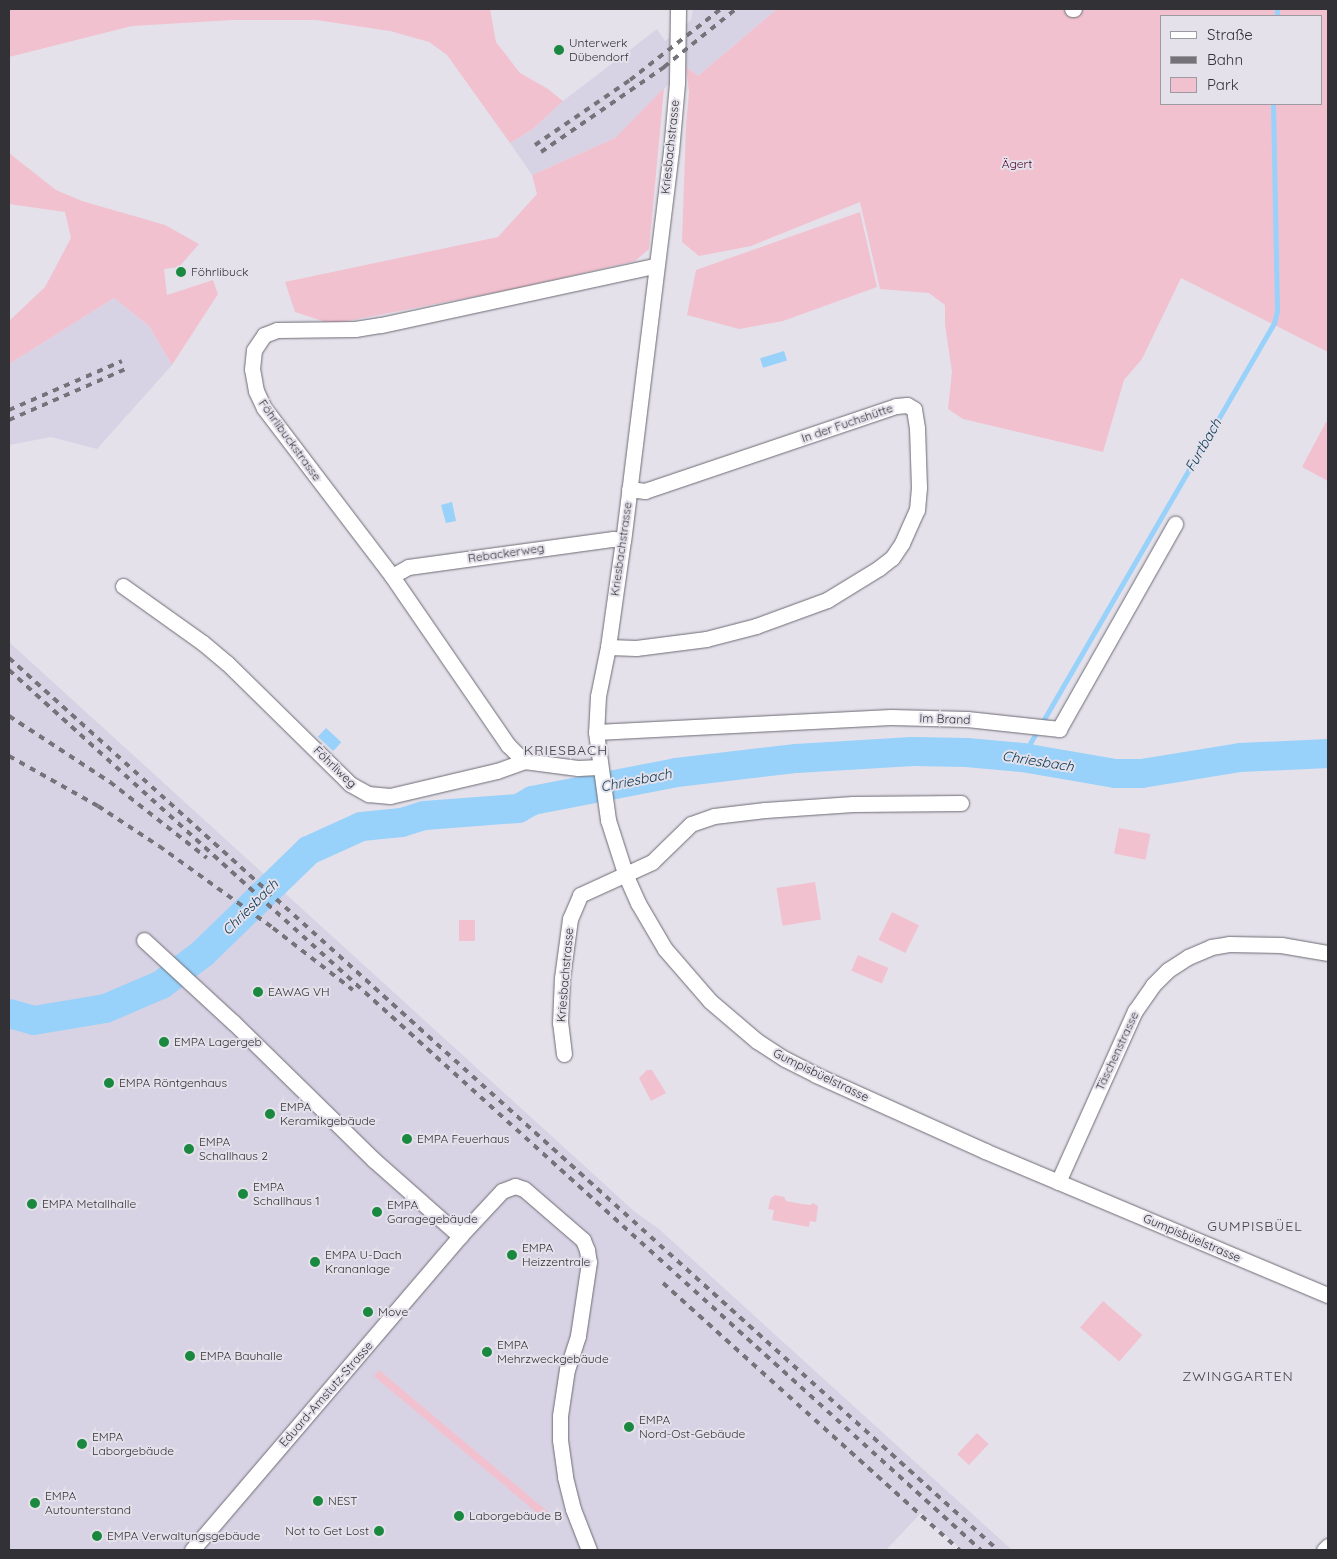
<!DOCTYPE html>
<meta charset="utf-8">
<style>
body{margin:0}
#map{position:relative;width:1337px;height:1559px;overflow:hidden;background:#e4e1eb;font-family:Quicksand,sans-serif}
div>[style]{position:absolute}
[style*='--x']{left:calc(var(--x)*1px);top:calc(var(--y)*1px);width:calc(var(--w)*1px);rotate:calc(var(--a)*1deg)}
.built>*{inset:0;background:#d8d3e4}
.green>*{inset:0;background:#f2c1cf;transform-origin:0 0}
.water>*{inset:0;background:#98d1f9;transform-origin:0 0}
.stream>*{height:5px;margin:-2.5px;padding:0 2.5px;transform-origin:2.5px;border-radius:2.5px;background:#98d1f9}
.river>*{height:29px;margin:-14.5px;padding:0 14.5px;transform-origin:14.5px;border-radius:14.5px;background:#98d1f9}
.roads{filter:drop-shadow(0 0 1px #6d6a73) drop-shadow(0 0 1px #6d6a73)}
.minor>*{height:15px;margin:-7.5px;padding:0 7.5px;transform-origin:7.5px;border-radius:7.5px;background:#fff}
.rail>*{height:4px;margin-top:-2px;transform-origin:0;background:repeating-linear-gradient(90deg,#757379 0 6px,transparent 0 12px)}
.dots>*{width:14px;height:14px;translate:-50% -50%;box-sizing:border-box;border:2px solid #e4e1eb;border-radius:50%}
span{translate:-50% -50%;white-space:nowrap;text-align:center;line-height:1.15;-webkit-text-stroke:4px #e4e1eb;paint-order:stroke}
.poi-label{font-size:12px;color:#323135}
.left{translate:0 -50%;text-align:left}
.right{translate:-100% -50%;text-align:right}
.street-label{font-size:12px;color:#323135}
.park-label{font-size:12px;color:#500227}
.water-label{font-size:14px;color:#073651;font-style:italic}
.neighbourhood-label{font-size:14px;color:#46444c;letter-spacing:1px}
.frame{position:absolute;inset:0;border:10px solid #323135;pointer-events:none}
.legend{position:absolute;left:1160px;top:15px;width:162px;height:90px;box-sizing:border-box;background:#e4e1eb;border:1px solid #9d9ba2;margin:0;padding:6px 9px;list-style:none;font-size:15px;color:#323135}
.legend li{display:flex;align-items:center;gap:10px;height:25px}
.legend b{width:25px;border:1px solid #9d9ba2}
</style>
<div id="map">
<div class="built">
<i style="clip-path:polygon(693px 9px,777px 9px,698px 76px,686px 67px,615px 138px,532px 175px,510px 143px,533px 129px,563px 101px,657px 29px,665px 41px,691px 20px)"></i>
<i style="clip-path:polygon(114px 298px,149px 326px,172px 365px,97px 449px,51px 437px,9px 445px,9px 364px)"></i>
<i style="clip-path:polygon(9px 642px,635px 1212px,659px 1229px,1012px 1550px,962px 1550px,921px 1513px,886px 1550px,9px 1550px)"></i>
</div>
<div class="green">
<i style="clip-path:polygon(9px 9px,490px 9px,496px 42px,520px 73px,548px 89px,563px 101px,533px 129px,510px 143px,447px 55px,429px 42px,390px 31px,316px 20px,233px 20px,132px 26px,9px 57px)"></i>
<i style="clip-path:polygon(evenodd,777px 9px,1328px 9px,1328px 352px,1181px 278px,1142px 359px,1124px 380px,1103px 452px,963px 419px,948px 409px,952px 372px,945px 325px,945px 305px,929px 293px,880px 289px,860px 202px,751px 246px,699px 256px,682px 242px,686px 125px,689px 92px,686px 67px,698px 76px,777px 9px,1161px 16px,1321px 16px,1321px 104px,1161px 104px,1161px 16px)"></i>
<i style="clip-path:polygon(664px 88px,649px 249px,635px 261px,513px 289px,332px 324px,295px 312px,285px 282px,498px 237px,537px 194px,532px 175px,615px 138px)"></i>
<i style="clip-path:polygon(9px 153px,56px 190px,82px 201px,165px 225px,199px 244px,179px 267px,164px 269px,167px 295px,213px 280px,218px 294px,172px 365px,149px 326px,114px 298px,9px 364px,9px 321px,45px 287px,71px 238px,65px 212px,9px 204px)"></i>
<i style="clip-path:polygon(860px 212px,877px 287px,783px 321px,739px 329px,687px 315px,696px 270px)"></i>
<i style="clip-path:polygon(1326px 422px,1328px 423px,1328px 481px,1302px 467px)"></i>
<i style="left:1119px;top:828px;width:32px;height:26px;rotate:11deg"></i>
<i style="left:815px;top:882px;width:38px;height:39px;rotate:81deg"></i>
<i style="left:892px;top:912px;width:30px;height:31px;rotate:26deg"></i>
<i style="left:459px;top:920px;width:16px;height:21px"></i>
<i style="left:858px;top:955px;width:33px;height:17px;rotate:23deg"></i>
<i style="clip-path:polygon(647px 1070px,652px 1070px,666px 1093px,651px 1101px,639px 1078px)"></i>
<i style="clip-path:polygon(775px 1195px,784px 1197px,786px 1201px,802px 1204px,810px 1205px,813px 1203px,818px 1206px,816px 1222px,810px 1221px,809px 1227px,772px 1220px,774px 1210px,768px 1209px,771px 1198px)"></i>
<i style="left:1103px;top:1301px;width:52px;height:35px;rotate:41deg"></i>
<i style="left:379px;top:1370px;width:227px;height:8px;rotate:40deg"></i>
<i style="left:977px;top:1433px;width:16px;height:29px;rotate:43deg"></i>
</div>
<div class="water">
<i style="left:784px;top:351px;width:10px;height:25px;rotate:73deg"></i>
<i style="clip-path:polygon(452px 502px,456px 521px,446px 523px,441px 505px)"></i>
<i style="left:326px;top:728px;width:21px;height:12px;rotate:43deg"></i>
</div>
<div class="stream">
<i style="--x:1277;--y:16;--w:7;--a:-90"></i>
<i style="--x:1022;--y:757;--w:502;--a:-59.86"></i>
<i style="--x:1274;--y:323;--w:12;--a:-76"></i>
<i style="--x:1277;--y:311;--w:207;--a:-91.1"></i>
</div>
<div class="river">
<i style="--x:9;--y:1013;--w:25;--a:16"></i>
<i style="--x:33;--y:1020;--w:73;--a:-9.5"></i>
<i style="--x:105;--y:1008;--w:61;--a:-23.2"></i>
<i style="--x:161;--y:984;--w:51;--a:-37.1"></i>
<i style="--x:202;--y:953;--w:148;--a:-44.2"></i>
<i style="--x:308;--y:850;--w:58;--a:-24.4"></i>
<i style="--x:361;--y:826;--w:40;--a:-5.7"></i>
<i style="--x:401;--y:822;--w:24;--a:-17"></i>
<i style="--x:424;--y:815;--w:94;--a:-4.3"></i>
<i style="--x:518;--y:808;--w:16;--a:-30"></i>
<i style="--x:532;--y:800;--w:147;--a:-11"></i>
<i style="--x:676;--y:772;--w:121;--a:-6.7"></i>
<i style="--x:796;--y:758;--w:116;--a:-3.5"></i>
<i style="--x:912;--y:751;--w:54;--a:1.1"></i>
<i style="--x:966;--y:752;--w:56;--a:5.1"></i>
<i style="--x:1022;--y:757;--w:94;--a:9.8"></i>
<i style="--x:1115;--y:773;--w:26;--a:0"></i>
<i style="--x:1141;--y:773;--w:100;--a:-9.2"></i>
<i style="--x:1240;--y:757;--w:88;--a:-2.6"></i>
</div>
<div class="roads">
<div class="minor">
<i style="--x:678;--y:9;--w:74;--a:90.8"></i>
<i style="--x:677;--y:83;--w:68;--a:95"></i>
<i style="--x:671;--y:151;--w:392;--a:97"></i>
<i style="--x:623;--y:540;--w:108;--a:98"></i>
<i style="--x:608;--y:647;--w:50;--a:101.5"></i>
<i style="--x:598;--y:696;--w:36;--a:93"></i>
<i style="--x:596;--y:732;--w:89;--a:82.2"></i>
<i style="--x:608;--y:820;--w:59;--a:72.2"></i>
<i style="--x:626;--y:876;--w:30;--a:66"></i>
<i style="--x:638;--y:903;--w:53;--a:59.6"></i>
<i style="--x:665;--y:949;--w:69;--a:49.1"></i>
<i style="--x:710;--y:1001;--w:62;--a:40.4"></i>
<i style="--x:757;--y:1041;--w:33;--a:33"></i>
<i style="--x:785;--y:1059;--w:35;--a:27"></i>
<i style="--x:816;--y:1075;--w:185;--a:24.2"></i>
<i style="--x:985;--y:1151;--w:372;--a:22.8"></i>
<i style="--x:1072;--y:9;--w:2;--a:0"></i>
<i style="--x:392;--y:576;--w:18;--a:-29"></i>
<i style="--x:408;--y:567;--w:207;--a:-7.8"></i>
<i style="--x:613;--y:539;--w:10;--a:6"></i>
<i style="--x:123;--y:586;--w:98;--a:35.5"></i>
<i style="--x:203;--y:643;--w:31;--a:40"></i>
<i style="--x:227;--y:663;--w:173;--a:44.5"></i>
<i style="--x:350;--y:784;--w:21;--a:29"></i>
<i style="--x:368;--y:794;--w:22;--a:5"></i>
<i style="--x:390;--y:796;--w:110;--a:-13.2"></i>
<i style="--x:497;--y:771;--w:29;--a:-20"></i>
<i style="--x:524;--y:761;--w:54;--a:7.4"></i>
<i style="--x:578;--y:768;--w:21;--a:-3"></i>
<i style="--x:608;--y:647;--w:28;--a:2"></i>
<i style="--x:636;--y:648;--w:71;--a:-7.3"></i>
<i style="--x:706;--y:639;--w:52;--a:-14.6"></i>
<i style="--x:756;--y:626;--w:76;--a:-20.1"></i>
<i style="--x:827;--y:600;--w:61;--a:-31.6"></i>
<i style="--x:879;--y:568;--w:16;--a:-38"></i>
<i style="--x:892;--y:558;--w:18;--a:-56"></i>
<i style="--x:902;--y:543;--w:36;--a:-66"></i>
<i style="--x:917;--y:510;--w:22;--a:-85"></i>
<i style="--x:919;--y:488;--w:60;--a:-91.9"></i>
<i style="--x:917;--y:428;--w:19;--a:-99"></i>
<i style="--x:914;--y:409;--w:8;--a:-150"></i>
<i style="--x:907;--y:405;--w:11;--a:175"></i>
<i style="--x:896;--y:406;--w:265;--a:161.3"></i>
<i style="--x:645;--y:491;--w:16;--a:-173"></i>
<i style="--x:596;--y:732;--w:295;--a:-2.9"></i>
<i style="--x:891;--y:717;--w:76;--a:1.5"></i>
<i style="--x:967;--y:719;--w:93;--a:6.2"></i>
<i style="--x:1059;--y:729;--w:236;--a:-60.5"></i>
<i style="--x:524;--y:761;--w:23;--a:-135"></i>
<i style="--x:508;--y:745;--w:205;--a:-124.5"></i>
<i style="--x:392;--y:576;--w:211;--a:-127.3"></i>
<i style="--x:264;--y:408;--w:19;--a:-115"></i>
<i style="--x:256;--y:391;--w:22;--a:-100"></i>
<i style="--x:252;--y:369;--w:19;--a:-84"></i>
<i style="--x:254;--y:350;--w:18;--a:-56"></i>
<i style="--x:264;--y:335;--w:14;--a:-21"></i>
<i style="--x:277;--y:330;--w:78;--a:-0.7"></i>
<i style="--x:355;--y:329;--w:26;--a:-9"></i>
<i style="--x:381;--y:325;--w:280;--a:-12.2"></i>
<i style="--x:144;--y:940;--w:121;--a:42.7"></i>
<i style="--x:233;--y:1022;--w:197;--a:44.4"></i>
<i style="--x:374;--y:1160;--w:115;--a:41.5"></i>
<i style="--x:564;--y:1054;--w:31;--a:-97"></i>
<i style="--x:560;--y:1023;--w:45;--a:-87.5"></i>
<i style="--x:562;--y:978;--w:60;--a:-82.3"></i>
<i style="--x:570;--y:919;--w:26;--a:-67"></i>
<i style="--x:580;--y:895;--w:79;--a:-24.6"></i>
<i style="--x:652;--y:862;--w:54;--a:-44.3"></i>
<i style="--x:691;--y:824;--w:24;--a:-19"></i>
<i style="--x:714;--y:816;--w:51;--a:-6.7"></i>
<i style="--x:765;--y:810;--w:88;--a:-3.9"></i>
<i style="--x:853;--y:804;--w:108;--a:-0.5"></i>
<i style="--x:1058;--y:1182;--w:188;--a:-65.8"></i>
<i style="--x:1135;--y:1011;--w:32;--a:-55"></i>
<i style="--x:1153;--y:985;--w:21;--a:-45"></i>
<i style="--x:1168;--y:970;--w:24;--a:-33"></i>
<i style="--x:1188;--y:957;--w:25;--a:-23"></i>
<i style="--x:1211;--y:947;--w:18;--a:-9"></i>
<i style="--x:1229;--y:944;--w:52;--a:1.1"></i>
<i style="--x:1281;--y:945;--w:48;--a:9.7"></i>
<i style="--x:192;--y:1550;--w:413;--a:-49.5"></i>
<i style="--x:460;--y:1236;--w:62;--a:-47"></i>
<i style="--x:502;--y:1191;--w:14;--a:-21"></i>
<i style="--x:515;--y:1186;--w:9;--a:18"></i>
<i style="--x:524;--y:1189;--w:78;--a:40.8"></i>
<i style="--x:583;--y:1240;--w:11;--a:68"></i>
<i style="--x:587;--y:1250;--w:12;--a:81"></i>
<i style="--x:589;--y:1262;--w:75;--a:98.5"></i>
<i style="--x:578;--y:1336;--w:35;--a:108"></i>
<i style="--x:567;--y:1369;--w:48;--a:98.5"></i>
<i style="--x:560;--y:1416;--w:24;--a:90"></i>
<i style="--x:560;--y:1440;--w:37;--a:82"></i>
<i style="--x:565;--y:1477;--w:33;--a:76"></i>
<i style="--x:573;--y:1509;--w:44;--a:68.7"></i>
<i style="--x:1324;--y:1550;--w:6;--a:-45"></i>
</div>
</div>
<div class="rail">
<i style="--x:535;--y:145;--w:115;--a:-34.4"></i>
<i style="--x:630;--y:80;--w:115;--a:-38"></i>
<i style="--x:541;--y:152;--w:150;--a:-34.6"></i>
<i style="--x:664;--y:67;--w:92;--a:-38.9"></i>
<i style="--x:9;--y:410;--w:123;--a:-23.4"></i>
<i style="--x:9;--y:420;--w:128;--a:-23.6"></i>
<i style="--x:9;--y:658;--w:1332;--a:42.05"></i>
<i style="--x:9;--y:670;--w:1311;--a:42.16"></i>
<i style="--x:9;--y:716;--w:121;--a:33.2"></i>
<i style="--x:110;--y:782;--w:123;--a:38.1"></i>
<i style="--x:9;--y:756;--w:102;--a:29.3"></i>
<i style="--x:98;--y:806;--w:73;--a:33.3"></i>
<i style="--x:159;--y:846;--w:140;--a:35.7"></i>
<i style="--x:273;--y:928;--w:101;--a:37.8"></i>
<i style="--x:663;--y:1283;--w:399;--a:42"></i>
</div>
<div class="dots">
<i style="left:559px;top:50px;background:#1a883f"></i>
<i style="left:181px;top:272px;background:#1a883f"></i>
<i style="left:258px;top:992px;background:#1a883f"></i>
<i style="left:164px;top:1042px;background:#1a883f"></i>
<i style="left:109px;top:1083px;background:#1a883f"></i>
<i style="left:270px;top:1114px;background:#1a883f"></i>
<i style="left:407px;top:1139px;background:#1a883f"></i>
<i style="left:189px;top:1149px;background:#1a883f"></i>
<i style="left:243px;top:1194px;background:#1a883f"></i>
<i style="left:32px;top:1204px;background:#1a883f"></i>
<i style="left:377px;top:1212px;background:#1a883f"></i>
<i style="left:512px;top:1255px;background:#1a883f"></i>
<i style="left:315px;top:1262px;background:#1a883f"></i>
<i style="left:368px;top:1312px;background:#1a883f"></i>
<i style="left:487px;top:1352px;background:#1a883f"></i>
<i style="left:190px;top:1356px;background:#1a883f"></i>
<i style="left:629px;top:1427px;background:#1a883f"></i>
<i style="left:82px;top:1444px;background:#1a883f"></i>
<i style="left:318px;top:1501px;background:#1a883f"></i>
<i style="left:35px;top:1503px;background:#1a883f"></i>
<i style="left:459px;top:1516px;background:#1a883f"></i>
<i style="left:379px;top:1531px;background:#1a883f"></i>
<i style="left:97px;top:1536px;background:#1a883f"></i>
</div>
<div class="poi-label">
<span class="left" style="left:569px;top:50px">Unterwerk<br>Dübendorf</span>
<span class="left" style="left:191px;top:272px">Föhrlibuck</span>
<span class="left" style="left:268px;top:992px">EAWAG VH</span>
<span class="left" style="left:174px;top:1042px">EMPA Lagergeb</span>
<span class="left" style="left:119px;top:1083px">EMPA Röntgenhaus</span>
<span class="left" style="left:280px;top:1114px">EMPA<br>Keramikgebäude</span>
<span class="left" style="left:417px;top:1139px">EMPA Feuerhaus</span>
<span class="left" style="left:199px;top:1149px">EMPA<br>Schallhaus 2</span>
<span class="left" style="left:253px;top:1194px">EMPA<br>Schallhaus 1</span>
<span class="left" style="left:42px;top:1204px">EMPA Metallhalle</span>
<span class="left" style="left:387px;top:1212px">EMPA<br>Garagegebäude</span>
<span class="left" style="left:522px;top:1255px">EMPA<br>Heizzentrale</span>
<span class="left" style="left:325px;top:1262px">EMPA U-Dach<br>Krananlage</span>
<span class="left" style="left:378px;top:1312px">Move</span>
<span class="left" style="left:497px;top:1352px">EMPA<br>Mehrzweckgebäude</span>
<span class="left" style="left:200px;top:1356px">EMPA Bauhalle</span>
<span class="left" style="left:639px;top:1427px">EMPA<br>Nord-Ost-Gebäude</span>
<span class="left" style="left:92px;top:1444px">EMPA<br>Laborgebäude</span>
<span class="left" style="left:45px;top:1503px">EMPA<br>Autounterstand</span>
<span class="left" style="left:328px;top:1501px">NEST</span>
<span class="left" style="left:469px;top:1516px">Laborgebäude B</span>
<span class="right" style="left:369px;top:1531px">Not to Get Lost</span>
<span class="left" style="left:107px;top:1536px">EMPA Verwaltungsgebäude</span>
</div>
<div class="street-label">
<span style="left:670px;top:147px;rotate:-84deg">Kriesbachstrasse</span>
<span style="left:847px;top:423px;rotate:-19deg">In der Fuchshütte</span>
<span style="left:290px;top:440px;rotate:54deg">Föhrlibuckstrasse</span>
<span style="left:621px;top:549px;rotate:-82deg">Kriesbachstrasse</span>
<span style="left:506px;top:553px;rotate:-8deg">Rebackerweg</span>
<span style="left:945px;top:719px;rotate:2deg">Im Brand</span>
<span style="left:335px;top:767px;rotate:44deg">Föhrliweg</span>
<span style="left:565px;top:975px;rotate:-85deg">Kriesbachstrasse</span>
<span style="left:1117px;top:1051px;rotate:-65deg">Täschenstrasse</span>
<span style="left:821px;top:1075px;rotate:26deg">Gumpisbüelstrasse</span>
<span style="left:1192px;top:1238px;rotate:23deg">Gumpisbüelstrasse</span>
<span style="left:326px;top:1394px;rotate:-49deg">Eduard-Amstutz-Strasse</span>
</div>
<div class="park-label">
<span style="left:1017px;top:164px">Ägert</span>
</div>
<div class="water-label">
<span style="left:1203px;top:445px;rotate:-60deg">Furtbach</span>
<span style="left:1038px;top:761px;rotate:9deg">Chriesbach</span>
<span style="left:636px;top:780px;rotate:-11deg">Chriesbach</span>
<span style="left:250px;top:907px;rotate:-45deg">Chriesbach</span>
</div>
<div class="neighbourhood-label">
<span style="left:566px;top:750px">KRIESBACH</span>
<span style="left:1255px;top:1226px">GUMPISBÜEL</span>
<span style="left:1238px;top:1376px">ZWINGGARTEN</span>
</div>
<div class="frame"></div>
<ul class="legend">
<li><b style="height:6px;background:#fff"></b>Straße</li>
<li><b style="height:6px;background:#757379"></b>Bahn</li>
<li><b style="height:14px;background:#f2c1cf"></b>Park</li>
</ul>
</div>
